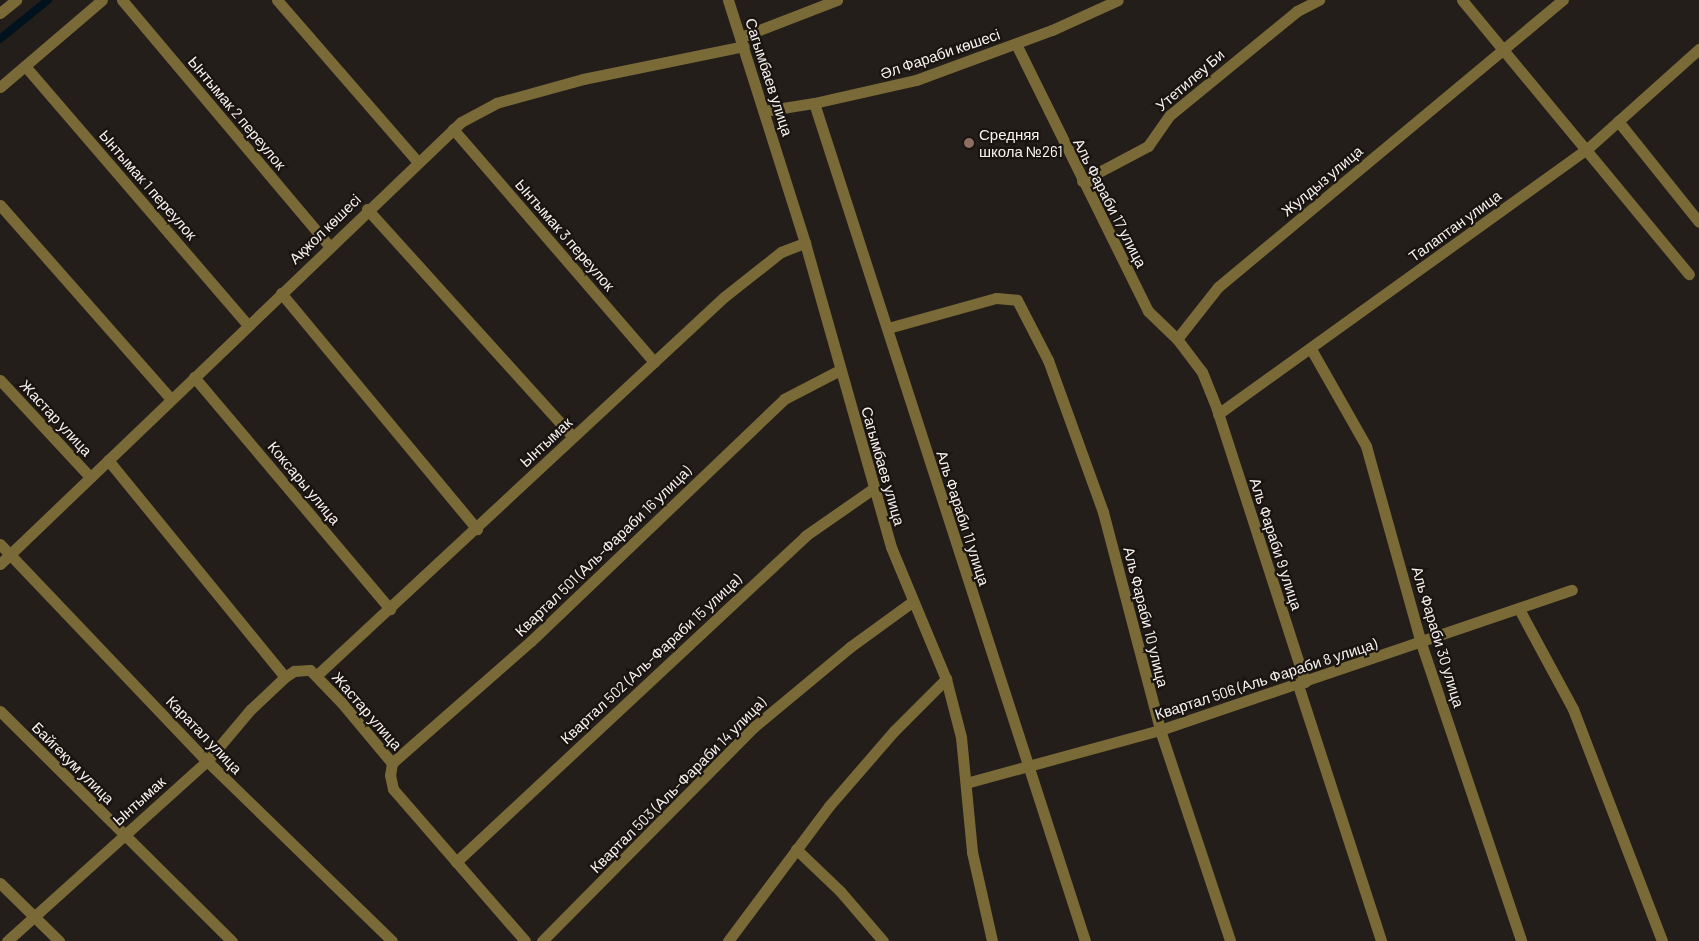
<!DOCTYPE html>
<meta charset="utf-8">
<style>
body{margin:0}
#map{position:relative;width:1699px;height:941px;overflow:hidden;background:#231e1a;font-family:Barlow,sans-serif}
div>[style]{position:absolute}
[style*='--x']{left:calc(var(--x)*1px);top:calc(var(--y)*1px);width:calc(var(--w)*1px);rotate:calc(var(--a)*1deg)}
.canal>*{height:8px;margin:-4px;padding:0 4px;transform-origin:4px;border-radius:4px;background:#00121d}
.minor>*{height:11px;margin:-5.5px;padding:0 5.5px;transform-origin:5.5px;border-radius:5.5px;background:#7a6a37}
.dots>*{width:14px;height:14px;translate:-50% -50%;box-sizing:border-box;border:2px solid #1a1411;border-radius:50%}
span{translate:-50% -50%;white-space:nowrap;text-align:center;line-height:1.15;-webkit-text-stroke:4.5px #1a1411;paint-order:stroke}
.street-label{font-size:15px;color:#f6f2ef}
.poi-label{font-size:15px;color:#f6f2ef}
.left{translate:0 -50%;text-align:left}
</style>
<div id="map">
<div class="canal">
<i style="--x:0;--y:39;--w:62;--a:-39.1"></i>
</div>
<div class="minor">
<i style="--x:122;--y:0;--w:322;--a:49.9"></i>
<i style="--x:277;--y:0;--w:213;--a:49"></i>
<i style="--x:728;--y:0;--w:255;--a:72.4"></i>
<i style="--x:805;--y:243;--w:316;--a:74.2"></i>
<i style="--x:891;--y:547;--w:143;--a:67.4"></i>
<i style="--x:946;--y:679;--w:60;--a:75.5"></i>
<i style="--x:961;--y:737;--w:116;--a:84.5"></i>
<i style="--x:972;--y:852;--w:91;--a:77.3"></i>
<i style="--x:1462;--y:0;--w:356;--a:50.4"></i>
<i style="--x:0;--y:13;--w:21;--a:-39"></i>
<i style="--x:741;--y:37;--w:103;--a:-21.1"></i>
<i style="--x:1016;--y:44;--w:298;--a:63.7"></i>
<i style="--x:1148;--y:311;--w:40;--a:44"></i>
<i style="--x:25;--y:66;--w:342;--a:49.3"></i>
<i style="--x:0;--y:87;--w:134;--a:-40.5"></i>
<i style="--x:814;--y:103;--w:881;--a:72.08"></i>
<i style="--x:764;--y:111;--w:51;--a:-9.1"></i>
<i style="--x:814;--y:103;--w:105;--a:-12.7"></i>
<i style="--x:916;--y:80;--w:145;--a:-20.2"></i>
<i style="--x:1052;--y:30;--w:72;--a:-24.4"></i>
<i style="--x:1618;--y:121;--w:129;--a:51.3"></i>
<i style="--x:453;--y:129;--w:308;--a:49.2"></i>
<i style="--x:1082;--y:181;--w:75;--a:-27.9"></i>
<i style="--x:1148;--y:146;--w:38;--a:-55"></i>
<i style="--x:1170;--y:115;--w:164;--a:-39.3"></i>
<i style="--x:1297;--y:11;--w:25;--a:-27"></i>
<i style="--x:0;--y:205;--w:259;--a:48.6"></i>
<i style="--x:367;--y:209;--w:307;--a:47.9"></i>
<i style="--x:281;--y:293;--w:307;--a:50.3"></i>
<i style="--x:888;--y:328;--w:112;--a:-15.5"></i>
<i style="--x:996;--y:298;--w:21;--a:5"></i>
<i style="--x:1017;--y:300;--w:68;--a:62.7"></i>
<i style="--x:1048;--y:360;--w:162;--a:70.1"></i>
<i style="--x:1103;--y:512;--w:225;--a:75.3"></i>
<i style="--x:1160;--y:730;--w:222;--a:71.6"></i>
<i style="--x:1311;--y:349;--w:112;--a:60.4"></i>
<i style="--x:1366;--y:446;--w:205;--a:74.4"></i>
<i style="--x:1421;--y:643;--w:314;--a:71.4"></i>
<i style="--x:194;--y:377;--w:304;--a:49.8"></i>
<i style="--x:0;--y:380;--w:132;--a:47.1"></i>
<i style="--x:1218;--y:414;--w:453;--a:-35.7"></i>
<i style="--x:1586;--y:150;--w:152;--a:-41.8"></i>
<i style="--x:108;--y:460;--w:280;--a:50.8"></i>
<i style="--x:285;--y:677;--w:11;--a:-34"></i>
<i style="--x:294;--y:671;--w:16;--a:-4"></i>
<i style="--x:310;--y:670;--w:45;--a:45.9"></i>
<i style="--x:341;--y:702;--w:80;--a:50.1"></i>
<i style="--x:392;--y:763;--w:12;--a:99"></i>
<i style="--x:390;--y:775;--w:14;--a:78"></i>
<i style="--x:393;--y:789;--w:201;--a:49"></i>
<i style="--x:0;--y:544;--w:300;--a:46.4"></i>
<i style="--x:207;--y:761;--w:258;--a:44.2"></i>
<i style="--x:0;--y:564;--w:639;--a:-43.79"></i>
<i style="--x:461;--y:122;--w:40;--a:-28"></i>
<i style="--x:496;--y:103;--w:90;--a:-15.4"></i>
<i style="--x:583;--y:79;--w:164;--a:-11.6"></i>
<i style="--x:1519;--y:609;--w:114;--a:61.6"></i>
<i style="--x:1573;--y:709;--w:248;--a:69"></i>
<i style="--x:317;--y:675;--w:555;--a:-42.88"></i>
<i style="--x:724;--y:297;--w:73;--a:-38.3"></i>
<i style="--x:781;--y:252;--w:26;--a:-21"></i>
<i style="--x:1305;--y:682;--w:287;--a:-107.9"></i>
<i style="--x:1217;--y:409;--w:40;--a:-112"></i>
<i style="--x:1202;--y:372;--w:41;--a:-127.1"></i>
<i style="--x:1177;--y:339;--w:66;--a:-51.7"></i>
<i style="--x:1218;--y:287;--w:449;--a:-39.8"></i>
<i style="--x:1298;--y:685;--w:269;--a:72"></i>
<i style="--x:0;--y:711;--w:327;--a:44.8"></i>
<i style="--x:392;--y:763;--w:185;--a:-41.3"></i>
<i style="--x:531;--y:641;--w:350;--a:-43.7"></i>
<i style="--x:784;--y:399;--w:63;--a:-27.4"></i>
<i style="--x:966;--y:783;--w:201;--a:-15.3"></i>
<i style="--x:1160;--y:730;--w:435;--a:-18.8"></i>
<i style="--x:796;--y:849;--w:61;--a:43.7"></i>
<i style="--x:840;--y:891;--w:66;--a:49.3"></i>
<i style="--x:456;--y:862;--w:478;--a:-43"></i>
<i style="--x:805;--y:536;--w:84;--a:-34.8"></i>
<i style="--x:0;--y:883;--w:83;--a:44.5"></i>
<i style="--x:7;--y:941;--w:269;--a:-42"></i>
<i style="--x:207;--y:761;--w:67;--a:-49.9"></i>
<i style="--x:250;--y:710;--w:48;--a:-43.3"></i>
<i style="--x:542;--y:941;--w:303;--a:-45.3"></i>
<i style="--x:755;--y:726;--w:124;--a:-39.7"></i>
<i style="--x:850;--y:647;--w:77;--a:-36"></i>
<i style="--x:728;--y:941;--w:169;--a:-53.2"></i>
<i style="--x:829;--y:806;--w:99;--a:-49.1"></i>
<i style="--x:894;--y:731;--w:74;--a:-45"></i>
</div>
<div class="dots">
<i style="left:969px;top:143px;background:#8d6e63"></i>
</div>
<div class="street-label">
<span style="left:940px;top:54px;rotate:-19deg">Әл Фараби көшесі</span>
<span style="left:769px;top:77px;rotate:72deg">Сагымбаев улица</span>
<span style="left:1190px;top:80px;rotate:-41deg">Утетилеу Би</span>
<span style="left:237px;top:113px;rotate:50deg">Ынтымак 2 переулок</span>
<span style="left:1322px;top:181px;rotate:-40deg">Жулдыз улица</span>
<span style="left:148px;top:185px;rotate:49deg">Ынтымак 1 переулок</span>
<span style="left:1110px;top:203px;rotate:63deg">Аль Фараби 17 улица</span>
<span style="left:1455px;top:226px;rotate:-36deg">Талаптан улица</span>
<span style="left:325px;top:229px;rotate:-44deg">Ақжол көшесі</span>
<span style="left:565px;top:235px;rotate:49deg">Ынтымак 3 переулок</span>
<span style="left:56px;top:418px;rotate:47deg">Жастар улица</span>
<span style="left:546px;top:442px;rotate:-43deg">Ынтымак</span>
<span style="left:883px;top:466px;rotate:74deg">Сагымбаев улица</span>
<span style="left:304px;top:483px;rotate:50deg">Коксары улица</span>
<span style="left:963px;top:518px;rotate:72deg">Аль Фараби 11 улица</span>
<span style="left:1276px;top:544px;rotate:72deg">Аль Фараби 9 улица</span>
<span style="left:603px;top:551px;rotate:-44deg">Квартал 501 (Аль-Фараби 16 улица)</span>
<span style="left:1146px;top:617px;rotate:76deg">Аль Фараби 10 улица</span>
<span style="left:1438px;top:637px;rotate:73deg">Аль Фараби 30 улица</span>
<span style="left:651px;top:659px;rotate:-43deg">Квартал 502 (Аль-Фараби 15 улица)</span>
<span style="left:1266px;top:679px;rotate:-18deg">Квартал 506 (Аль Фараби 8 улица)</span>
<span style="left:367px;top:711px;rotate:49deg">Жастар улица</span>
<span style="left:204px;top:735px;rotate:46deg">Каратал улица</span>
<span style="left:73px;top:763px;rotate:45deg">Байгекум улица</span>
<span style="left:678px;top:785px;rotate:-45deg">Квартал 503 (Аль-Фараби 14 улица)</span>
<span style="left:139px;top:801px;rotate:-42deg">Ынтымак</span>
</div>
<div class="poi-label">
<span class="left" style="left:979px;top:143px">Средняя<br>школа №261</span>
</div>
</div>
